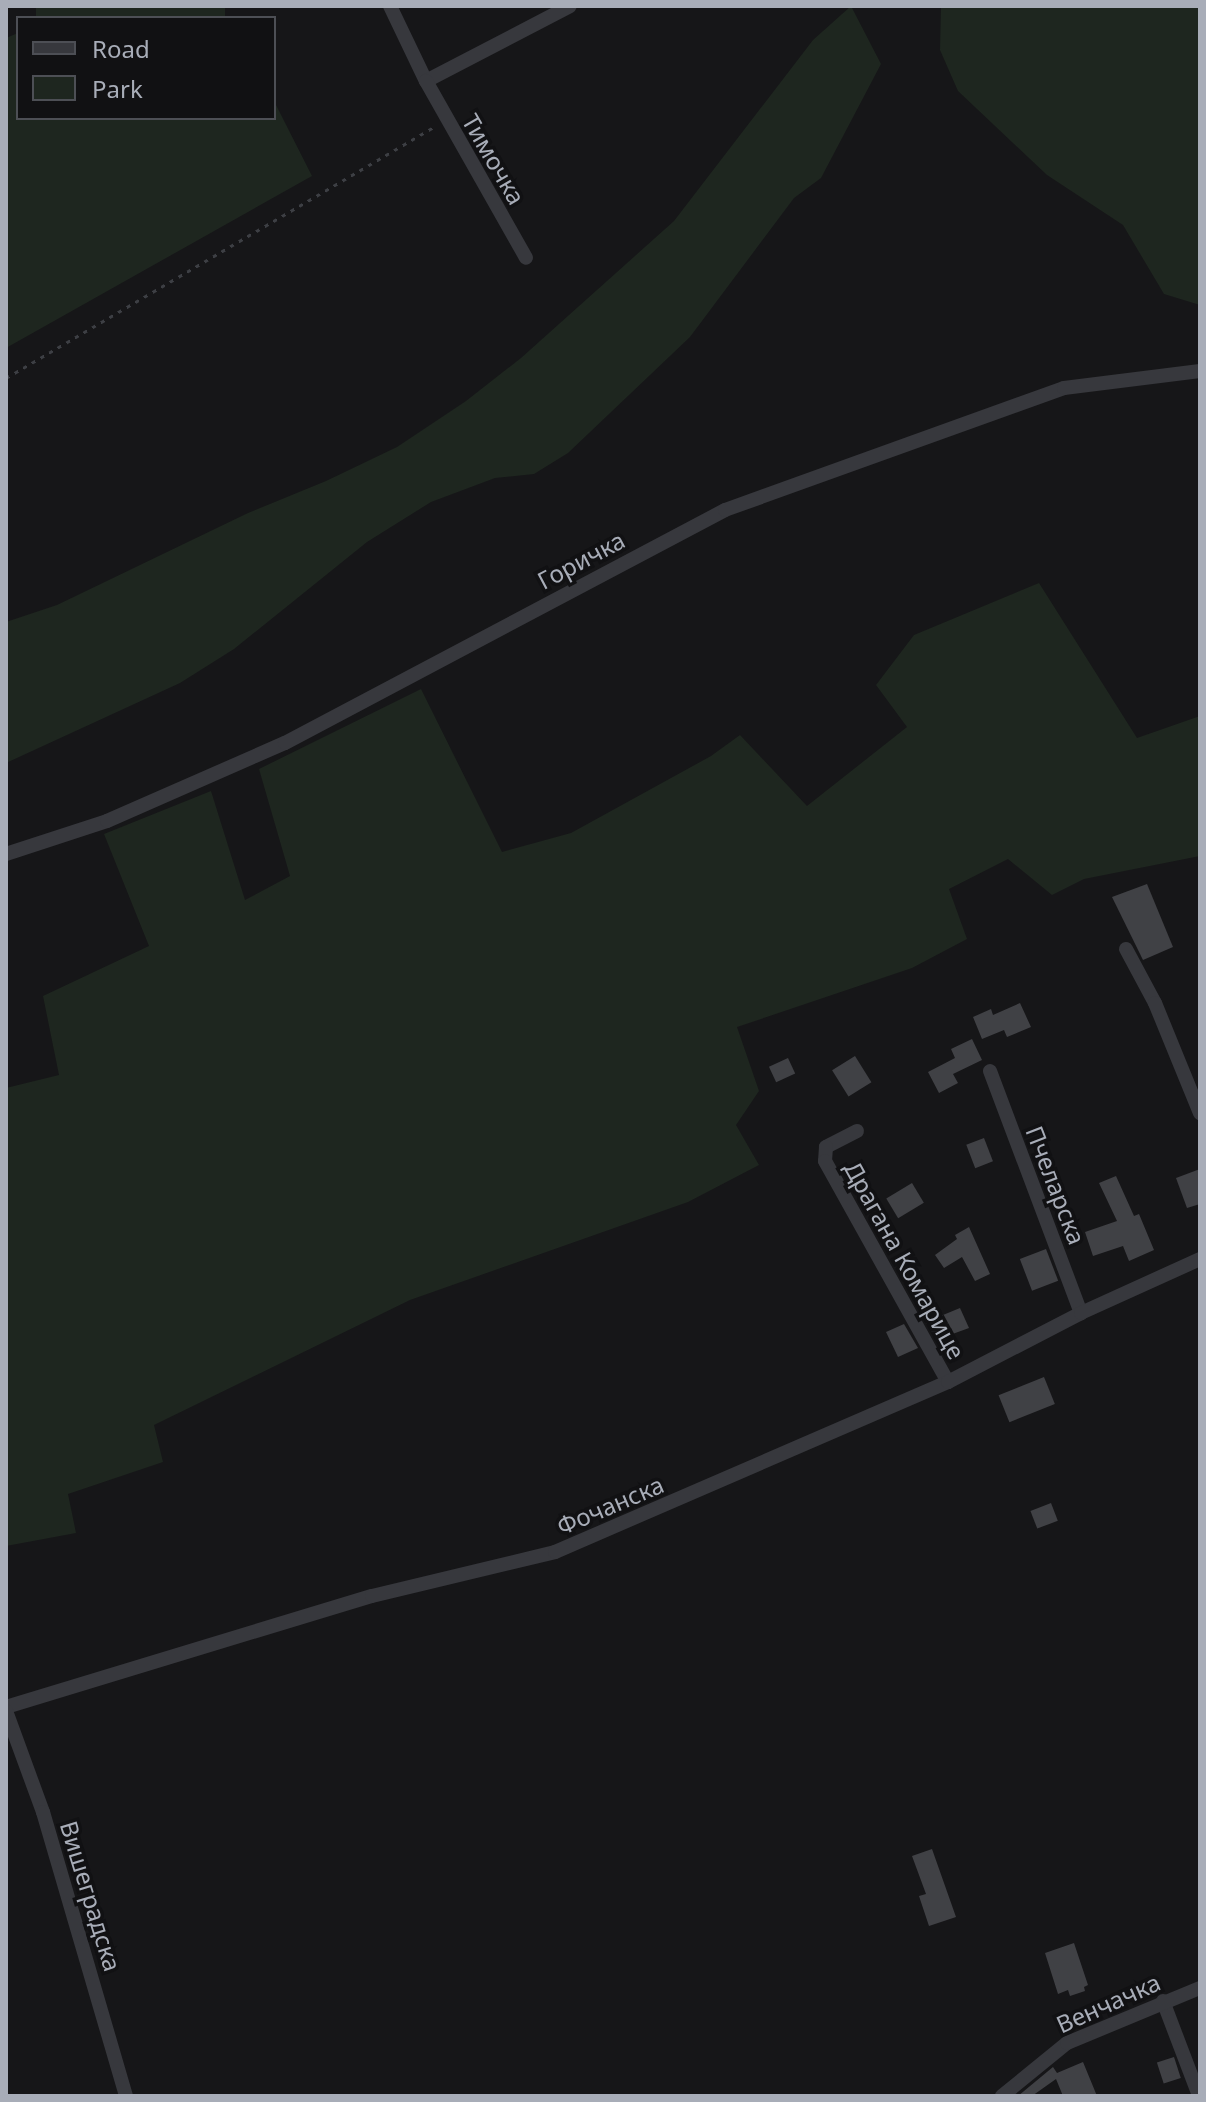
<!DOCTYPE html>
<meta charset="utf-8">
<style>
body{margin:0}
#map{position:relative;width:1206px;height:2102px;overflow:hidden;background:#161618;font-family:"Noto Sans",sans-serif}
div>[style]{position:absolute}
[style*='--x']{left:calc(var(--x)*1px);top:calc(var(--y)*1px);width:calc(var(--w)*1px);rotate:calc(var(--a)*1deg)}
.green>*{inset:0;background:#1e261f;transform-origin:0 0}
.building>*{inset:0;background:#404145;transform-origin:0 0}
.path>*{height:3px;margin-top:-1.5px;transform-origin:0;background:repeating-linear-gradient(90deg,#3d3f44 0 4px,transparent 0 10px)}
.street>*{height:14px;margin:-7px;padding:0 7px;transform-origin:7px;border-radius:7px;background:#37383d}
span{translate:-50% -50%;white-space:nowrap;text-align:center;line-height:1.15;-webkit-text-stroke:7px #111113;paint-order:stroke}
.street-label{font-size:24px;color:#a8adb8}
.frame{position:absolute;inset:0;border:8px solid #a8adb8;pointer-events:none}
.legend{position:absolute;left:16px;top:16px;width:260px;height:104px;box-sizing:border-box;background:#111113;border:2px solid #4d4f55;margin:0;padding:10px 14px;list-style:none;font-size:24px;color:#a8adb8}
.legend li{display:flex;align-items:center;gap:16px;height:40px}
.legend b{width:40px;border:2px solid #4d4f55}
</style>
<div id="map">
<div class="green">
<i style="left:36px;top:6px;width:189px;height:13px"></i>
<i style="clip-path:polygon(851px 6px,881px 64px,821px 178px,794px 198px,690px 337px,568px 453px,534px 474px,495px 478px,431px 502px,367px 542px,234px 649px,180px 683px,6px 763px,6px 622px,57px 605px,248px 513px,326px 481px,397px 447px,466px 401px,521px 358px,674px 221px,813px 40px)"></i>
<i style="clip-path:polygon(941px 6px,1200px 6px,1200px 305px,1164px 294px,1123px 225px,1047px 175px,958px 91px,940px 50px)"></i>
<i style="clip-path:polygon(18px 33px,18px 118px,274px 118px,274px 101px,312px 176px,6px 348px,6px 38px)"></i>
<i style="clip-path:polygon(1039px 583px,1137px 738px,1200px 716px,1200px 856px,1084px 879px,1052px 895px,1008px 859px,949px 889px,967px 939px,912px 968px,737px 1027px,759px 1091px,736px 1125px,759px 1165px,688px 1202px,410px 1300px,154px 1425px,163px 1462px,68px 1494px,76px 1533px,6px 1546px,6px 1088px,59px 1075px,43px 996px,149px 946px,104px 834px,211px 791px,245px 900px,290px 876px,259px 769px,421px 689px,502px 852px,571px 833px,711px 756px,740px 735px,807px 806px,907px 727px,876px 685px,914px 635px)"></i>
</div>
<div class="building">
<i style="clip-path:polygon(1147px 884px,1173px 947px,1143px 960px,1112px 897px)"></i>
<i style="clip-path:polygon(1020px 1003px,1031px 1027px,1007px 1037px,1004px 1030px,982px 1039px,973px 1017px,991px 1009px,993px 1015px)"></i>
<i style="clip-path:polygon(972px 1039px,982px 1060px,953px 1074px,958px 1083px,939px 1093px,928px 1072px,955px 1058px,951px 1049px)"></i>
<i style="left:855px;top:1056px;width:31px;height:27px;rotate:58deg"></i>
<i style="left:788px;top:1058px;width:17px;height:21px;rotate:65deg"></i>
<i style="left:984px;top:1138px;width:25px;height:19px;rotate:69deg"></i>
<i style="clip-path:polygon(1200px 1169px,1200px 1204px,1187px 1208px,1176px 1178px)"></i>
<i style="clip-path:polygon(1116px 1176px,1134px 1216px,1139px 1214px,1154px 1250px,1129px 1261px,1123px 1246px,1093px 1256px,1085px 1232px,1117px 1221px,1099px 1183px)"></i>
<i style="left:912px;top:1183px;width:23px;height:30px;rotate:59deg"></i>
<i style="clip-path:polygon(969px 1227px,990px 1274px,975px 1281px,962px 1257px,944px 1268px,935px 1255px,957px 1239px,955px 1235px)"></i>
<i style="left:1046px;top:1249px;width:34px;height:28px;rotate:69deg"></i>
<i style="clip-path:polygon(960px 1308px,969px 1328px,936px 1340px,926px 1322px)"></i>
<i style="clip-path:polygon(904px 1324px,918px 1348px,898px 1357px,886px 1332px)"></i>
<i style="left:1044px;top:1377px;width:29px;height:49px;rotate:68deg"></i>
<i style="left:1051px;top:1503px;width:19px;height:22px;rotate:69deg"></i>
<i style="clip-path:polygon(932px 1849px,956px 1917px,929px 1926px,919px 1896px,926px 1894px,912px 1856px)"></i>
<i style="clip-path:polygon(1074px 1943px,1088px 1985px,1084px 1987px,1085px 1991px,1070px 1996px,1068px 1990px,1058px 1994px,1045px 1953px)"></i>
<i style="left:1174px;top:2057px;width:22px;height:18px;rotate:72deg"></i>
<i style="clip-path:polygon(1083px 2062px,1097px 2096px,1063px 2096px,1056px 2079px,1032px 2096px,1018px 2096px,1053px 2067px,1057px 2073px)"></i>
</div>
<div class="path">
<i style="--x:6;--y:378;--w:496;--a:-30.4"></i>
</div>
<div class="street">
<i style="--x:390;--y:6;--w:83;--a:64.4"></i>
<i style="--x:426;--y:81;--w:162;--a:-27.5"></i>
<i style="--x:426;--y:81;--w:203;--a:60.5"></i>
<i style="--x:6;--y:854;--w:106;--a:-18.1"></i>
<i style="--x:107;--y:821;--w:194;--a:-23.7"></i>
<i style="--x:285;--y:743;--w:498;--a:-27.9"></i>
<i style="--x:725;--y:510;--w:360;--a:-19.8"></i>
<i style="--x:1064;--y:388;--w:137;--a:-7.1"></i>
<i style="--x:1126;--y:949;--w:61;--a:61.8"></i>
<i style="--x:1155;--y:1003;--w:119;--a:67.8"></i>
<i style="--x:990;--y:1071;--w:259;--a:69.4"></i>
<i style="--x:857;--y:1131;--w:35;--a:153"></i>
<i style="--x:826;--y:1147;--w:14;--a:94"></i>
<i style="--x:825;--y:1161;--w:253;--a:60.9"></i>
<i style="--x:6;--y:1707;--w:382;--a:-16.9"></i>
<i style="--x:372;--y:1596;--w:188;--a:-13.5"></i>
<i style="--x:555;--y:1552;--w:428;--a:-23.4"></i>
<i style="--x:948;--y:1382;--w:150;--a:-27.4"></i>
<i style="--x:1081;--y:1313;--w:131;--a:-24.4"></i>
<i style="--x:6;--y:1711;--w:108;--a:69.9"></i>
<i style="--x:43;--y:1812;--w:296;--a:73.7"></i>
<i style="--x:1163;--y:2001;--w:102;--a:69.2"></i>
<i style="--x:1002;--y:2096;--w:84;--a:-39.2"></i>
<i style="--x:1067;--y:2043;--w:144;--a:-22.5"></i>
</div>
<div class="street-label">
<span style="left:494px;top:159px;rotate:60deg">Тимочка</span>
<span style="left:581px;top:560px;rotate:-28deg">Горичка</span>
<span style="left:1056px;top:1185px;rotate:69deg">Пчеларска</span>
<span style="left:905px;top:1260px;rotate:61deg">Драгана Комарице</span>
<span style="left:610px;top:1505px;rotate:-23deg">Фочанска</span>
<span style="left:91px;top:1896px;rotate:73deg">Вишеградска</span>
<span style="left:1108px;top:2003px;rotate:-24deg">Венчачка</span>
</div>
<div class="frame"></div>
<ul class="legend">
<li><b style="height:10px;background:#37383d"></b>Road</li>
<li><b style="height:22px;background:#1e261f"></b>Park</li>
</ul>
</div>
